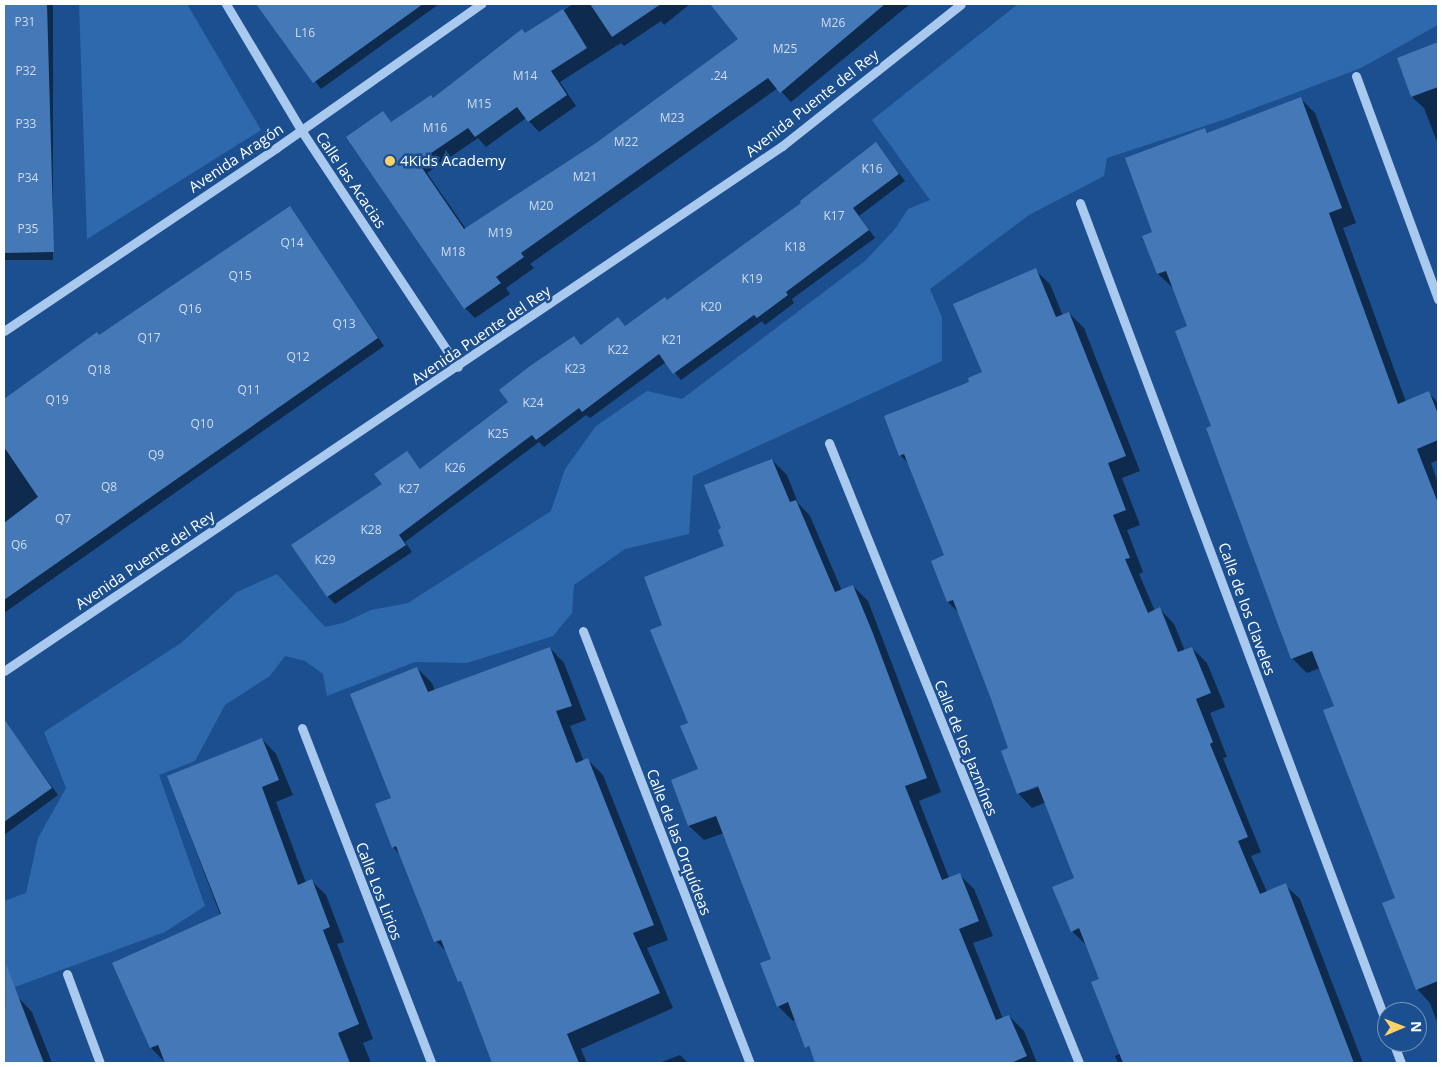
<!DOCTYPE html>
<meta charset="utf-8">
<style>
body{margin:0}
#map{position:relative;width:1442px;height:1067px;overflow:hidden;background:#1b4f8f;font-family:"Open Sans",sans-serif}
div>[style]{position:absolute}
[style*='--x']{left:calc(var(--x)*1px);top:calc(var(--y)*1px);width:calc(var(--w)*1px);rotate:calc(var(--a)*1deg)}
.green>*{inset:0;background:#2e69ad}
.shadow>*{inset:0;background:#0007;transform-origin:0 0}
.building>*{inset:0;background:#4478b7}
.minor>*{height:9px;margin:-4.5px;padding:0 4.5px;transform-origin:4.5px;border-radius:4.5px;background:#a9c9ee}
.dots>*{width:14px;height:14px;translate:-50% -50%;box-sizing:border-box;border:2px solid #1b4f8f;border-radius:50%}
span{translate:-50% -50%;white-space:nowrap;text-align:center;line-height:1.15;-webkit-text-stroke:5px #1b4f8f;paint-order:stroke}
.number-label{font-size:12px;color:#d0dded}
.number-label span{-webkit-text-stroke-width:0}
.street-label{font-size:15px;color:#fff}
.poi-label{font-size:15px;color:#fff}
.left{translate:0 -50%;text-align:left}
.frame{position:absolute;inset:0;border:5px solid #fff;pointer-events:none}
.north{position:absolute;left:1377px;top:1002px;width:50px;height:50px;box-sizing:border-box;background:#1b4f8f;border:1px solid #7695bc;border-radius:50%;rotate:89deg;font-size:14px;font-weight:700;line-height:20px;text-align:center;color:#fff}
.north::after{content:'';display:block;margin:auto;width:18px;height:22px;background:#ffd166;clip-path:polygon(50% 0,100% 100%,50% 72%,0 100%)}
</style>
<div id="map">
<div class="green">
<i style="clip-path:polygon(79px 4px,187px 4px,261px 130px,87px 239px)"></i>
<i style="clip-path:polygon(1018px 4px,1438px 4px,1438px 25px,1361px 68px,1226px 119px,1107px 158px,1104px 176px,1029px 215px,930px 289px,942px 317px,942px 361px,693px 476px,689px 534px,625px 549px,574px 585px,572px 613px,553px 636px,467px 663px,415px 662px,327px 696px,323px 674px,305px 661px,285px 656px,270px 676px,225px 705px,195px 761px,159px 775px,205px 906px,165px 932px,4px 991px,4px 901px,26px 893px,38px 838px,66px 788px,44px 732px,181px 643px,237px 592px,277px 574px,325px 627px,343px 623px,371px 610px,408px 603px,551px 511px,565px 469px,596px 426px,647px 391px,682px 399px,865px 261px,895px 229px,908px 209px,930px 200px,872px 120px)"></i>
</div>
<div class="shadow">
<i style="left:4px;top:4px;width:49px;height:256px"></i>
<i style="clip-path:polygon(269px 4px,439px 4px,321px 89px,261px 9px)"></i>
<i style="clip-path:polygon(573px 4px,690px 4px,664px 25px,661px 21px,624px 46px,621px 43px,560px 82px,576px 106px,539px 132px,526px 118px,486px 147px,478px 138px,427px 173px,466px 229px,596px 144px,740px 40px,721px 15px,736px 4px,910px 4px,791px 102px,778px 88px,530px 264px,534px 268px,506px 288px,510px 294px,475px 318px,465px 308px,383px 113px,392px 123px,433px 99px)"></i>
<i style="clip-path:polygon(1438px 43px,1438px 144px,1424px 108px,1412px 97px,1398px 59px)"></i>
<i style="clip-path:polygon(1300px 98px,1315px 113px,1356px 223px,1343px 228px,1406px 402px,1429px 393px,1438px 403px,1438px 460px,1431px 463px,1438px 483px,1438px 1024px,1430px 1003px,1417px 989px,1397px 898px,1335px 706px,1320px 668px,1307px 673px,1292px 658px,1213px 427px,1189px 327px,1173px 288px,1158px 274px,1144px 237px,1154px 233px,1205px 130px,1209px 134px)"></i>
<i style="clip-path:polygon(876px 143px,905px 181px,859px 216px,875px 238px,792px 299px,794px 303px,765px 325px,762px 321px,681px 380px,666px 362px,590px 418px,586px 415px,544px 447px,539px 442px,405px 542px,412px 552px,335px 604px,328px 597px,293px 546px,383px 484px,407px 452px,421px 470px,510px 402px,574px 337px,582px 345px,618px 318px,626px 327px,668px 301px,803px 203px)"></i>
<i style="clip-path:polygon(290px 208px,384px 346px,4px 613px,4px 401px,97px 334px,99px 336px)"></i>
<i style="clip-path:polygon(evenodd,1035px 270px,1050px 284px,1063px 316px,1069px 313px,1084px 328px,1140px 471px,1122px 478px,1140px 525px,1127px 530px,1143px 572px,1139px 574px,1155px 611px,1160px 609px,1174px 624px,1185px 651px,1192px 648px,1207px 663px,1225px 707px,1210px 713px,1227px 757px,1223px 758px,1261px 852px,1251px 856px,1267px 892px,1285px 885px,1300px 899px,1363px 1063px,1118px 1063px,1115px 1056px,1120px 1054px,1100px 980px,1086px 945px,1072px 931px,1076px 878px,1046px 802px,1032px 808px,1018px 793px,1010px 749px,959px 613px,948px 602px,932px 561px,946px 556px,908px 463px,900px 455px,984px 373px,1035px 270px,1044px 782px,1045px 785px,1024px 792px,1024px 790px,1044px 782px)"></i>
<i style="clip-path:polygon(772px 460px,787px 475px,798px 503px,810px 516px,842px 591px,853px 586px,868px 601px,941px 792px,919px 801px,949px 878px,959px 874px,974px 889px,993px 936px,973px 943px,1003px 1019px,1009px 1016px,1024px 1031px,1037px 1063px,816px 1063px,796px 1019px,793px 1021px,778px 1006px,773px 959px,724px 833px,704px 840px,689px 826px,672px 781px,700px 770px,663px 626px,725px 547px)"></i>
<i style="clip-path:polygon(550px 648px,564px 663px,586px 720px,570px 726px,584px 762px,588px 760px,603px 775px,668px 940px,647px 948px,673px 1008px,581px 1049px,587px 1063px,494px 1063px,465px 987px,448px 953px,436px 941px,401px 856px,393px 847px,393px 798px,417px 668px,432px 683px,435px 691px)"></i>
<i style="clip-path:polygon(16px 737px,58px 795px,4px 835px,4px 746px)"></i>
<i style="clip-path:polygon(262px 739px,276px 754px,293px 795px,276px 802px,306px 883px,312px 881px,326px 895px,344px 942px,337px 944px,373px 1039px,363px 1043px,371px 1063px,166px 1063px,151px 1048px,221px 917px,168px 777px)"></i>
<i style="clip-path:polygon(18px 997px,32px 1012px,52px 1063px,4px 1063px,4px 1002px)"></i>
<i style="clip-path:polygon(680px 1055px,688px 1063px,659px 1063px)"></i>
</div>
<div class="building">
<i style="clip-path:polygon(4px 4px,47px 4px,54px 252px,4px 253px)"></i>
<i style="clip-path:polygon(256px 4px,423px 4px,313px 83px)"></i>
<i style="clip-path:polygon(590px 4px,661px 4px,612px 37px)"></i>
<i style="clip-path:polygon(710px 4px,885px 4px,780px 93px,768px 78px,521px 253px,524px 257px,496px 277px,501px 283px,464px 309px,346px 137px,383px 111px,391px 122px,431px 95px,433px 98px,522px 29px,525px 33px,563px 9px,587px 48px,551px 71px,567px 95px,528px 122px,517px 107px,475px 137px,468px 128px,418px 162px,464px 229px,596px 143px,738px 39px)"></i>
<i style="clip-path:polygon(1438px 42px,1438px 87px,1411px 97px,1397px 58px)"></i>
<i style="clip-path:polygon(1301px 97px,1342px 208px,1329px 213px,1398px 404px,1429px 391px,1438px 414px,1438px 440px,1417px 449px,1438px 503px,1438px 981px,1416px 990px,1382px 903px,1395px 898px,1323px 710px,1334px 706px,1312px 651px,1291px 659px,1276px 619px,1206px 428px,1211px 426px,1175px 331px,1187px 326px,1166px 271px,1157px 274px,1142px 236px,1152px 232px,1125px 158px,1205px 128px,1207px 133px)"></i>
<i style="clip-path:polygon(876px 142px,899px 174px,853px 208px,869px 230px,786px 292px,788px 295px,757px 318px,754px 315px,673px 374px,659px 354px,582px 412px,579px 408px,536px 440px,532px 435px,399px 535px,406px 545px,327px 597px,291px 545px,382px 484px,374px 474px,407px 451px,420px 469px,508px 402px,499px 390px,530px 366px,574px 336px,581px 345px,618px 317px,625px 326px,665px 297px,667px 300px,801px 203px,800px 201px)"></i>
<i style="clip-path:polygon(290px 206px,378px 338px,4px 600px,4px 523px,38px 497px,4px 447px,4px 399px,97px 332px,99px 335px)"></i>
<i style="clip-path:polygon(1036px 268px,1056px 317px,1069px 312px,1126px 456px,1108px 463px,1126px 510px,1113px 515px,1130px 558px,1125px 559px,1148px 613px,1160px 607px,1178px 652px,1192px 647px,1211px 693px,1196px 699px,1213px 742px,1210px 744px,1248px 837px,1238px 841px,1260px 894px,1286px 883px,1354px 1063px,1123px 1063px,1091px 982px,1099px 979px,1079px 928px,1071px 932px,1052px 887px,1074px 878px,1038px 786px,1017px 794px,1001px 751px,1008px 748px,991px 699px,953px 600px,947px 602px,931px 561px,944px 555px,904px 454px,899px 456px,884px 416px,969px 382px,968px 378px,982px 372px,953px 304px)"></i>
<i style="clip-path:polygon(772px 459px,790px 502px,796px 500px,835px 592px,853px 585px,872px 631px,927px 778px,905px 786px,942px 880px,960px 873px,979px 921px,959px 929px,996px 1020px,1009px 1015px,1027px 1056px,1011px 1063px,815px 1063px,809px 1046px,805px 1048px,788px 1002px,777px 1007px,760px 963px,771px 959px,716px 816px,688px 826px,671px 780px,698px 769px,680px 726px,688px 723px,650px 630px,662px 625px,644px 577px,724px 546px,718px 530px,721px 528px,704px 485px)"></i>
<i style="clip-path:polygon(550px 647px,572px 706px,556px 711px,576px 763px,588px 758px,654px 925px,633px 933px,660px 993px,567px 1034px,579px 1063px,492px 1063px,461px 981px,458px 982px,441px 940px,434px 942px,396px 846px,392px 848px,375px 804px,391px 798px,350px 694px,417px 667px,428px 692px)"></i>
<i style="clip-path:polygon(4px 719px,52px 788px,4px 822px)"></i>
<i style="clip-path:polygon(262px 738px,279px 780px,262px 787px,298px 885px,312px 879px,330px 927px,323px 930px,359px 1024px,338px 1033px,350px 1063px,165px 1063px,158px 1045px,150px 1048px,112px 963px,221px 914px,167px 776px)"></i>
<i style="clip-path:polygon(6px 964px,35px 1040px,44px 1063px,4px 1063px)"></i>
</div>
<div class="minor">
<i style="--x:226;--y:4;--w:147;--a:59.2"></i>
<i style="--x:301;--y:130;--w:284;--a:56.5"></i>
<i style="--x:1356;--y:76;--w:238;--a:69.8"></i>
<i style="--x:1080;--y:203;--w:877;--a:69.52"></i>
<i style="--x:4;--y:331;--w:328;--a:-33.9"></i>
<i style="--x:276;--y:148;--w:251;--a:-35.1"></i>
<i style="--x:829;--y:443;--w:669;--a:68.04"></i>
<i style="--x:583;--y:631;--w:463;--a:68.9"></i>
<i style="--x:4;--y:671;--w:939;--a:-34.01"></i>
<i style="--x:782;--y:146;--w:228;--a:-38.4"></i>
<i style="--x:302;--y:728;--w:359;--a:68.9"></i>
<i style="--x:67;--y:974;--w:95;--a:69.7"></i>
<i style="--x:1393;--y:1042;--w:22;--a:69"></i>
</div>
<div class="dots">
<i style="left:390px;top:161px;background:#ffd166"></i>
</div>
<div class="number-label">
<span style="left:25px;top:22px">P31</span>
<span style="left:833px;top:23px">M26</span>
<span style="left:305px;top:33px">L16</span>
<span style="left:785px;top:49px">M25</span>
<span style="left:26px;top:71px">P32</span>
<span style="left:525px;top:76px">M14</span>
<span style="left:719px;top:76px">.24</span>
<span style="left:479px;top:104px">M15</span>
<span style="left:672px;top:118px">M23</span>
<span style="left:26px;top:124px">P33</span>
<span style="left:435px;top:128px">M16</span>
<span style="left:626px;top:142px">M22</span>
<span style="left:872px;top:169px">K16</span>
<span style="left:585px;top:177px">M21</span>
<span style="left:28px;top:178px">P34</span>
<span style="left:541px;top:206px">M20</span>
<span style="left:834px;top:216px">K17</span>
<span style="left:28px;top:229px">P35</span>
<span style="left:500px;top:233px">M19</span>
<span style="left:292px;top:243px">Q14</span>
<span style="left:795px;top:247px">K18</span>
<span style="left:453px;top:252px">M18</span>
<span style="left:240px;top:276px">Q15</span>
<span style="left:752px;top:279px">K19</span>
<span style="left:711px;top:307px">K20</span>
<span style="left:190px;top:309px">Q16</span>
<span style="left:344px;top:324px">Q13</span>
<span style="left:149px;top:338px">Q17</span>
<span style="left:672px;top:340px">K21</span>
<span style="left:618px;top:350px">K22</span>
<span style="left:298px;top:357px">Q12</span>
<span style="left:575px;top:369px">K23</span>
<span style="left:99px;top:370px">Q18</span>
<span style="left:249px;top:390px">Q11</span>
<span style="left:57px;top:400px">Q19</span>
<span style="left:533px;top:403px">K24</span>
<span style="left:202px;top:424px">Q10</span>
<span style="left:498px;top:434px">K25</span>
<span style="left:156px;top:455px">Q9</span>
<span style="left:455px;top:468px">K26</span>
<span style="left:109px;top:487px">Q8</span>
<span style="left:409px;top:489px">K27</span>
<span style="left:63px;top:519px">Q7</span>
<span style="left:371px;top:530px">K28</span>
<span style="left:19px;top:545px">Q6</span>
<span style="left:325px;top:560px">K29</span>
</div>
<div class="street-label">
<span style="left:812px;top:103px;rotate:-38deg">Avenida Puente del Rey</span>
<span style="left:236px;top:158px;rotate:-34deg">Avenida Aragón</span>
<span style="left:351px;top:180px;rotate:56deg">Calle las Acacias</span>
<span style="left:481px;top:335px;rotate:-34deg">Avenida Puente del Rey</span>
<span style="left:145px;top:560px;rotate:-34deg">Avenida Puente del Rey</span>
<span style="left:1247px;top:609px;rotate:70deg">Calle de los Claveles</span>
<span style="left:966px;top:748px;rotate:68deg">Calle de los Jazmínes</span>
<span style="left:679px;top:842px;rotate:69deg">Calle de las Orquídeas</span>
<span style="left:379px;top:891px;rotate:69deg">Calle Los Lirios</span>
</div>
<div class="poi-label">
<span class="left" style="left:400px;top:161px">4Kids Academy</span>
</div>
<div class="frame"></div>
<div class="north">N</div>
</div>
